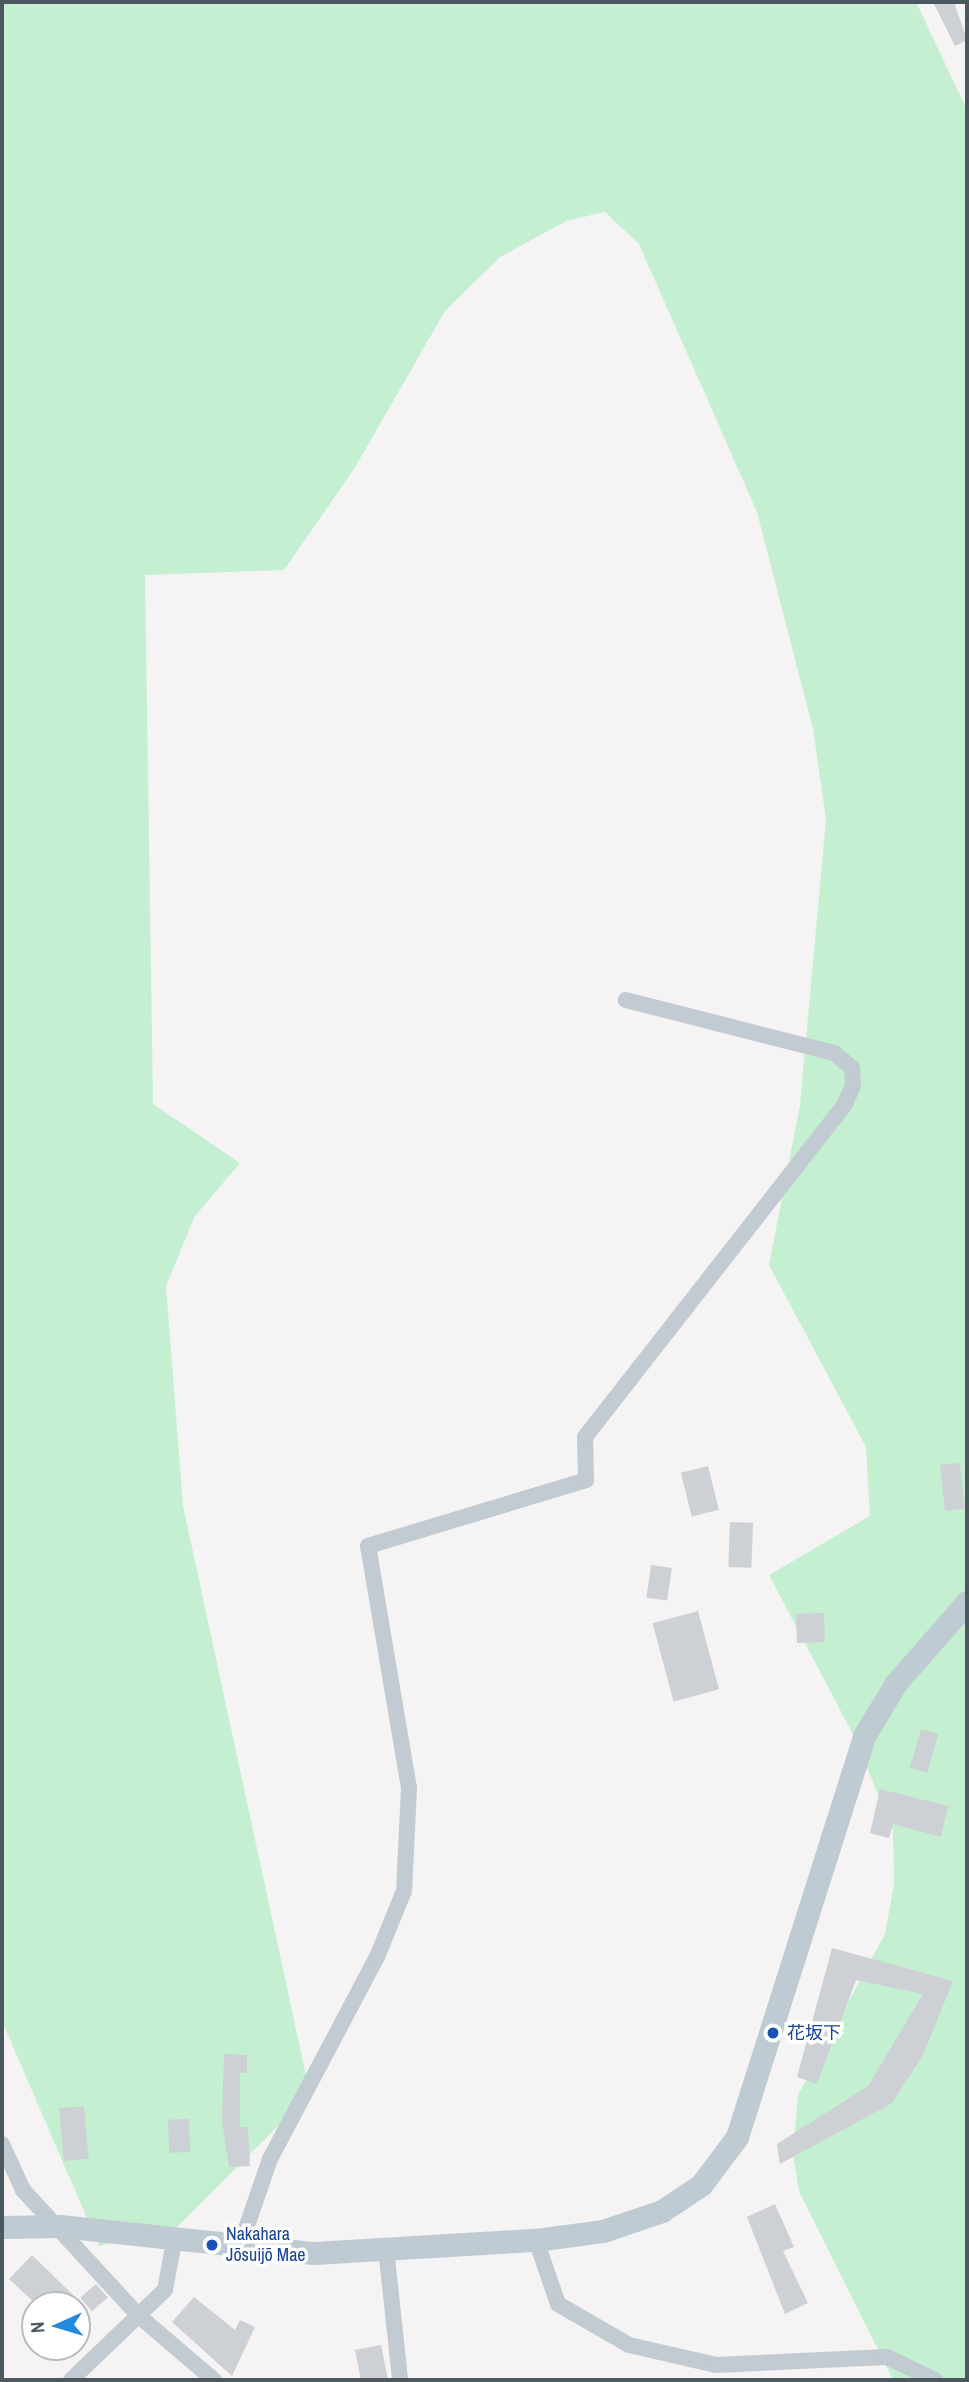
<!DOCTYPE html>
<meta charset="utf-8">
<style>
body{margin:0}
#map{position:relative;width:969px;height:2382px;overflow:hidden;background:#f5f3f3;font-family:"Archivo Narrow","Noto Sans JP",sans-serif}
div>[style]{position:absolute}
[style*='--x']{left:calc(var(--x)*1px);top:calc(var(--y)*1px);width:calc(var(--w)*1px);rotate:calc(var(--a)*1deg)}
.green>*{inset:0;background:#c4efd0}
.building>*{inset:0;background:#cdd0d4;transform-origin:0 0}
.street>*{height:16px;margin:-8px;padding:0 8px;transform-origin:8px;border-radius:8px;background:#c1cbd1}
.secondary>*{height:23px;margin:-11.5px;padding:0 11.5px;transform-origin:11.5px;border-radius:11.5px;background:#bfcbd3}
.dots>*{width:19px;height:19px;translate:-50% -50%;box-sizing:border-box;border:4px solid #fff;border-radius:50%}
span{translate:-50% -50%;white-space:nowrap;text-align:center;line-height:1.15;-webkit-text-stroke:7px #fff;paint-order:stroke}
.transit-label{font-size:18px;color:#164399}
.left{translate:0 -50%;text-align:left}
.frame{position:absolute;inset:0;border:4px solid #4b5860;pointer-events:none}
.north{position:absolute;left:21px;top:2291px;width:70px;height:70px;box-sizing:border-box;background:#fff;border:2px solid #b7bcbf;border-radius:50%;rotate:266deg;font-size:19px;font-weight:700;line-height:28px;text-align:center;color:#4b5860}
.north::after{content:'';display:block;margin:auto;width:24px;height:32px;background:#228adf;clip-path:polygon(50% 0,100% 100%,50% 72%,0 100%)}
</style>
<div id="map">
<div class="green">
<i style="clip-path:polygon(2px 2px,916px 2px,967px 110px,967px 2380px,893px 2380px,799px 2191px,793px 2155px,798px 2095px,885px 1934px,894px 1884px,893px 1831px,855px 1738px,769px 1575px,870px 1516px,866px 1447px,769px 1265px,800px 1105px,826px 820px,813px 729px,757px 512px,639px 244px,605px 212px,566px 221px,500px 257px,445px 311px,354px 469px,284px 570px,145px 575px,153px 1104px,240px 1163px,195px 1216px,166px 1286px,183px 1506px,310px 2094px,177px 2227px,99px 2246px,2px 2021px)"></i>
</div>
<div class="building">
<i style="clip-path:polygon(933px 2px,954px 2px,967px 40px,955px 46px)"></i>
<i style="left:960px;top:1463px;width:46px;height:20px;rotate:84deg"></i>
<i style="left:708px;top:1466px;width:45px;height:28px;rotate:76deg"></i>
<i style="left:730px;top:1522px;width:23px;height:45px;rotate:2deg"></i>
<i style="left:651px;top:1565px;width:21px;height:33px;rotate:8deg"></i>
<i style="left:698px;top:1611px;width:81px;height:47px;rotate:75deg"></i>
<i style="left:824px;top:1613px;width:29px;height:28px;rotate:88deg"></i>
<i style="left:921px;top:1729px;width:18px;height:40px;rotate:16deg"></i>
<i style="clip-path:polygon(880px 1789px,948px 1806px,941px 1837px,893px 1824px,889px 1838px,870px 1833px)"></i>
<i style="clip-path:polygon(832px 1948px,953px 1981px,923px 2055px,892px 2103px,780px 2164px,777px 2144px,868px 2086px,923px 1994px,856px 1980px,817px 2084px,797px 2077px)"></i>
<i style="clip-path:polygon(224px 2054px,247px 2055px,247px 2073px,240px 2073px,240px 2127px,248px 2127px,250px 2166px,229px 2167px,222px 2121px)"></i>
<i style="left:84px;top:2106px;width:53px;height:25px;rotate:85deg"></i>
<i style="left:189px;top:2119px;width:33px;height:21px;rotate:88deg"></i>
<i style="clip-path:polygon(775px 2204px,794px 2247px,783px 2251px,808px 2303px,785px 2314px,747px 2217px)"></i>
<i style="clip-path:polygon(32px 2255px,74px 2296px,66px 2305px,37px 2305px,9px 2279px)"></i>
<i style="left:96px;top:2284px;width:18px;height:21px;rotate:49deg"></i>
<i style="clip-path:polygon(194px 2297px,235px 2330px,240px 2320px,255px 2327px,232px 2376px,172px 2322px)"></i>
<i style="clip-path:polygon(381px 2345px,388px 2380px,361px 2380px,355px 2350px)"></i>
</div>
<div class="street">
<i style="--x:2;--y:2144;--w:51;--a:65.5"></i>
<i style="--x:23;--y:2190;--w:171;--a:47.4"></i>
<i style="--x:139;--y:2316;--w:99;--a:40.5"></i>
<i style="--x:536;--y:2240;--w:68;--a:71"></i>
<i style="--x:558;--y:2304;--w:82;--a:30"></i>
<i style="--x:629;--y:2345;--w:89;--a:12.9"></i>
<i style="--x:716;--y:2365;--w:171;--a:-2.7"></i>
<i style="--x:887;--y:2357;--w:53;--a:25.6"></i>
<i style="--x:240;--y:2246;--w:92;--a:-71"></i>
<i style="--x:270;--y:2159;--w:229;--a:-62.1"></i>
<i style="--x:377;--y:1957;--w:71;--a:-67.8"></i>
<i style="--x:404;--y:1891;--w:103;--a:-87.2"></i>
<i style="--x:409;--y:1788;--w:245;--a:-99.6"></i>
<i style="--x:368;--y:1546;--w:228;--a:-16.8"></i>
<i style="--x:586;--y:1480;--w:43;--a:-91.3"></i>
<i style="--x:585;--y:1437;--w:420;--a:-52"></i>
<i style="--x:844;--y:1106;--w:22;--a:-66"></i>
<i style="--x:853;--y:1086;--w:18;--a:-93"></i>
<i style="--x:852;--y:1068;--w:23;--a:-140"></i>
<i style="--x:834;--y:1053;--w:215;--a:-165.7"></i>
<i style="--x:386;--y:2248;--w:133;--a:83.9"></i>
<i style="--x:71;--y:2380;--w:130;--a:-43.8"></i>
<i style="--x:165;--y:2290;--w:49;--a:-79.4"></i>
</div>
<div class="secondary">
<i style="--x:2;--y:2227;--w:58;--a:-1"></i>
<i style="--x:60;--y:2226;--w:255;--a:6.1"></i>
<i style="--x:314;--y:2253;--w:222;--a:-3.4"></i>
<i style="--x:536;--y:2240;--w:68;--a:-7.7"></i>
<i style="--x:603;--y:2231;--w:62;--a:-18.7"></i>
<i style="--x:662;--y:2211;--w:47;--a:-33.7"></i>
<i style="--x:701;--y:2185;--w:60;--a:-53.1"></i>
<i style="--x:737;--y:2137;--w:421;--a:-72.4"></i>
<i style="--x:864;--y:1736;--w:62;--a:-58.9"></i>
<i style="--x:896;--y:1683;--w:108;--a:-48.8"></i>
</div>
<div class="dots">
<i style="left:773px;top:2033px;background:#1a4fb4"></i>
<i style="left:212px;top:2245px;background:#1a4fb4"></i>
</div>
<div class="transit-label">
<span class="left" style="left:787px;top:2033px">花坂下</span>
<span class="left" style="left:226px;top:2245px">Nakahara<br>Jōsuijō Mae</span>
</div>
<div class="frame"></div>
<div class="north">N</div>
</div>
